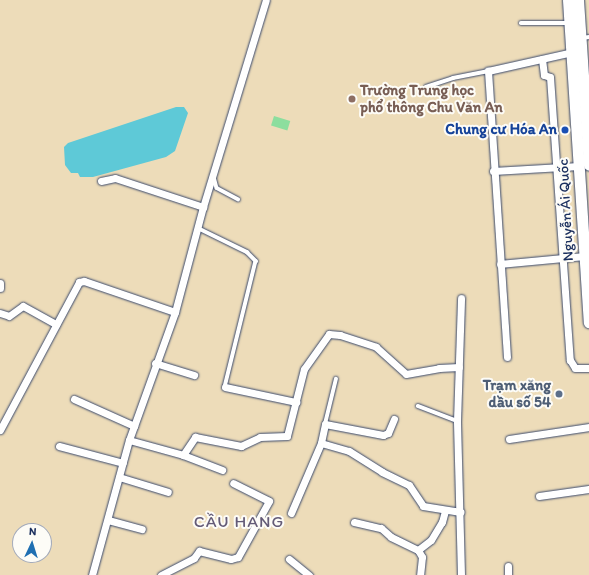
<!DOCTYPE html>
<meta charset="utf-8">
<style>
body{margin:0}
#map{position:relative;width:589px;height:575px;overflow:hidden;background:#eddcb9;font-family:Itim,sans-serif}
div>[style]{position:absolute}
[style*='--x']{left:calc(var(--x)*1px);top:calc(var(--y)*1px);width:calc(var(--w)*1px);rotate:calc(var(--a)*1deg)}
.green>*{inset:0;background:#8cde9e;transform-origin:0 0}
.water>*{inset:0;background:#5ec9d7}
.roads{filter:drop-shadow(0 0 1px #3a496c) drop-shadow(0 0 1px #3a496c)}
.lane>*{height:3.5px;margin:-1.75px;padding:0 1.75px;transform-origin:1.75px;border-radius:1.75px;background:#fff}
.street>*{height:7px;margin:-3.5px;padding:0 3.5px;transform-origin:3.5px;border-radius:3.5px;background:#fff}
.primary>*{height:11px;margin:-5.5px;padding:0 5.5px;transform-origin:5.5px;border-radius:5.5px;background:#fff}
.dots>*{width:11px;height:11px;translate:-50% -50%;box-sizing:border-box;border:2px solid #fdfcf7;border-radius:50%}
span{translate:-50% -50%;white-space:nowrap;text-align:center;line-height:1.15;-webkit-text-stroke:4px #fdfcf7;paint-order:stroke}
.education-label{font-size:15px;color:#785e54;font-weight:700}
.left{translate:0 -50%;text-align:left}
.transit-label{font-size:15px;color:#164399;font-weight:700}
.right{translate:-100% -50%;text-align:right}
.street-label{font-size:15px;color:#1b2f5e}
.service-label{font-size:15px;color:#4e5e75;font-weight:700}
.quarter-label{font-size:17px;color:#645b77;letter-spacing:1px}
.north{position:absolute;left:12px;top:523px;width:40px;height:40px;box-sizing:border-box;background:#fdfcf7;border:1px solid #a3aaba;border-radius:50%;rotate:4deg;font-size:11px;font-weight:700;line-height:16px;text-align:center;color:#1b2f5e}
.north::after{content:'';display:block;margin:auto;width:14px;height:18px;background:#1f6fb2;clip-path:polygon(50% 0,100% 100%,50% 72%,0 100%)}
</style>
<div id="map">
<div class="green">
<i style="left:274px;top:116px;width:17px;height:10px;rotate:17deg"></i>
</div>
<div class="water">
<i style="clip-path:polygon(176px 107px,184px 107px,188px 113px,175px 151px,166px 157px,93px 177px,80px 177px,78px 173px,71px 173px,65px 165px,64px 147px,68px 143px)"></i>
</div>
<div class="roads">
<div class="lane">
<i style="--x:521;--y:23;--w:46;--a:0"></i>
<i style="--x:582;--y:38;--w:7;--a:-8"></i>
<i style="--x:426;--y:87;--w:28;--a:-18"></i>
<i style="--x:453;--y:78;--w:36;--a:-11"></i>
<i style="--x:214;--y:177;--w:11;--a:75"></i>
<i style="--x:217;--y:188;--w:24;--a:28"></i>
<i style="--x:198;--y:228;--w:55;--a:26.1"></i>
<i style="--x:247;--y:252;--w:13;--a:45"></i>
<i style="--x:256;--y:261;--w:130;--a:103.8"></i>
<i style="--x:418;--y:406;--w:42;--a:21"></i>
<i style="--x:325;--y:424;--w:46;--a:-76.3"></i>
</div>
<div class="street">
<i style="--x:542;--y:59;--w:16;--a:83"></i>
<i style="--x:544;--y:75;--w:6;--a:18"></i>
<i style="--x:550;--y:77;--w:284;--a:86"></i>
<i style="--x:570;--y:360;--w:9;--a:58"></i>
<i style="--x:575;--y:368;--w:14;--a:0"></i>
<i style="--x:493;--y:171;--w:86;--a:-3.3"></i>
<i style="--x:101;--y:181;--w:14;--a:-12"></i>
<i style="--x:115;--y:178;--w:93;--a:18.2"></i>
<i style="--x:500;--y:264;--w:84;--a:-5.4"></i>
<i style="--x:0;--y:283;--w:5;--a:90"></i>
<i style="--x:0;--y:313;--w:9;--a:18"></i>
<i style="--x:9;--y:316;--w:17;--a:-36"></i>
<i style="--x:23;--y:306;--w:38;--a:29"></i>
<i style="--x:507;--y:357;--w:287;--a:-93.8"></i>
<i style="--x:488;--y:71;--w:86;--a:-12.7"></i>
<i style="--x:155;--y:363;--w:41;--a:17.1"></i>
<i style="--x:225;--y:387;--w:73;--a:11.9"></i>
<i style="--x:74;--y:399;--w:66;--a:24.2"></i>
<i style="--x:394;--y:419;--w:15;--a:113"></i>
<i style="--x:388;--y:433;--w:5;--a:158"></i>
<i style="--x:383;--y:435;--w:59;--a:-169.3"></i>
<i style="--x:325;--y:424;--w:19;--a:102"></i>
<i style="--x:321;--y:443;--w:29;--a:16"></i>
<i style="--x:349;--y:451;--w:39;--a:32"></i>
<i style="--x:382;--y:472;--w:30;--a:26"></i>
<i style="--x:409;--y:485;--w:25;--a:56"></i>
<i style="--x:423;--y:506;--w:38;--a:9"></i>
<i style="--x:0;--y:430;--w:168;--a:-61.9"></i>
<i style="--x:79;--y:282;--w:5;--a:-11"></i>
<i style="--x:84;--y:281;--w:96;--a:18.8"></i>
<i style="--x:509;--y:439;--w:81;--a:-8.5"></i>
<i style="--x:129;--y:440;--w:56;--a:15.5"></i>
<i style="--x:183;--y:455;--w:22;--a:-56"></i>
<i style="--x:195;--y:437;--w:47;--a:11.1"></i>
<i style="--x:241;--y:446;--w:21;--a:-25"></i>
<i style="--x:260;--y:437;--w:27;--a:-2"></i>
<i style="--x:287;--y:436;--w:69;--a:-75.8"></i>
<i style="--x:304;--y:369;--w:43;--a:-54.5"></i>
<i style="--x:329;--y:334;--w:11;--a:5"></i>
<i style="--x:340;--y:335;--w:38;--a:18"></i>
<i style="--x:376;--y:347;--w:40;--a:42"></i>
<i style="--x:406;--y:374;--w:34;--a:-10"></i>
<i style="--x:439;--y:368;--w:20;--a:-3"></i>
<i style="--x:59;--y:446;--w:66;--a:14.9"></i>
<i style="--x:183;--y:455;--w:42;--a:21"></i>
<i style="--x:119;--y:477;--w:51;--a:17"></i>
<i style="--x:539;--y:496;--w:50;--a:-8"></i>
<i style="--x:291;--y:513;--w:76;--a:-66.8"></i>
<i style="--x:108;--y:520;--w:35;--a:15"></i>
<i style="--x:354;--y:522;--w:28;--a:13"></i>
<i style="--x:381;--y:528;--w:13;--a:42"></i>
<i style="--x:391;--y:537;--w:30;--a:26"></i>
<i style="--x:418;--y:550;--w:8;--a:60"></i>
<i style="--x:422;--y:557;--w:18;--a:96"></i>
<i style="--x:418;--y:550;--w:16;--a:-38"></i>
<i style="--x:431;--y:540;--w:21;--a:-59"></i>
<i style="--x:442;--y:522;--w:11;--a:-75"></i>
<i style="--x:289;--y:559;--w:26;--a:39"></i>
<i style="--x:508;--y:566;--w:9;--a:90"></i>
<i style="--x:92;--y:575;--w:140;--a:-74.7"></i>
<i style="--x:129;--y:440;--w:136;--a:-70.2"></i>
<i style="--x:175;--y:312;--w:109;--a:-75.1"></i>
<i style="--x:203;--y:207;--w:216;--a:-73.1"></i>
<i style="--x:161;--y:575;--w:37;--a:-27"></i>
<i style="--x:194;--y:558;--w:9;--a:-54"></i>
<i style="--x:199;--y:551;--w:33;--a:14"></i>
<i style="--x:231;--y:559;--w:7;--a:-16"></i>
<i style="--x:238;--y:557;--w:64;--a:-61"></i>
<i style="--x:269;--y:501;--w:40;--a:-153.4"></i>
<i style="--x:461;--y:575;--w:154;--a:-91.5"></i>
<i style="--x:457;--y:421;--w:123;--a:-88.1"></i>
</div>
<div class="primary">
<i style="--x:568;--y:0;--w:323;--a:86.3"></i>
<i style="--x:578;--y:0;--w:165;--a:86.2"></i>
</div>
</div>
<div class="dots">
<i style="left:352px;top:99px;background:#8d6e63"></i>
<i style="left:565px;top:130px;background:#1a4fb4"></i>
<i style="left:559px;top:394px;background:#5c6f8a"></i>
</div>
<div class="education-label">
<span class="left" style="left:360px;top:99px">Trường Trung học<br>phổ thông Chu Văn An</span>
</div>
<div class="transit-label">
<span class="right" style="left:557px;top:130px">Chung cư Hóa An</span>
</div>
<div class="street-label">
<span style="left:566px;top:210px;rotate:-93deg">Nguyễn Ái Quốc</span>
</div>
<div class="service-label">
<span class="right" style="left:551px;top:394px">Trạm xăng<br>dầu số 54</span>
</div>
<div class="quarter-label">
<span style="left:239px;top:522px">CẦU HANG</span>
</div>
<div class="north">N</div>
</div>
